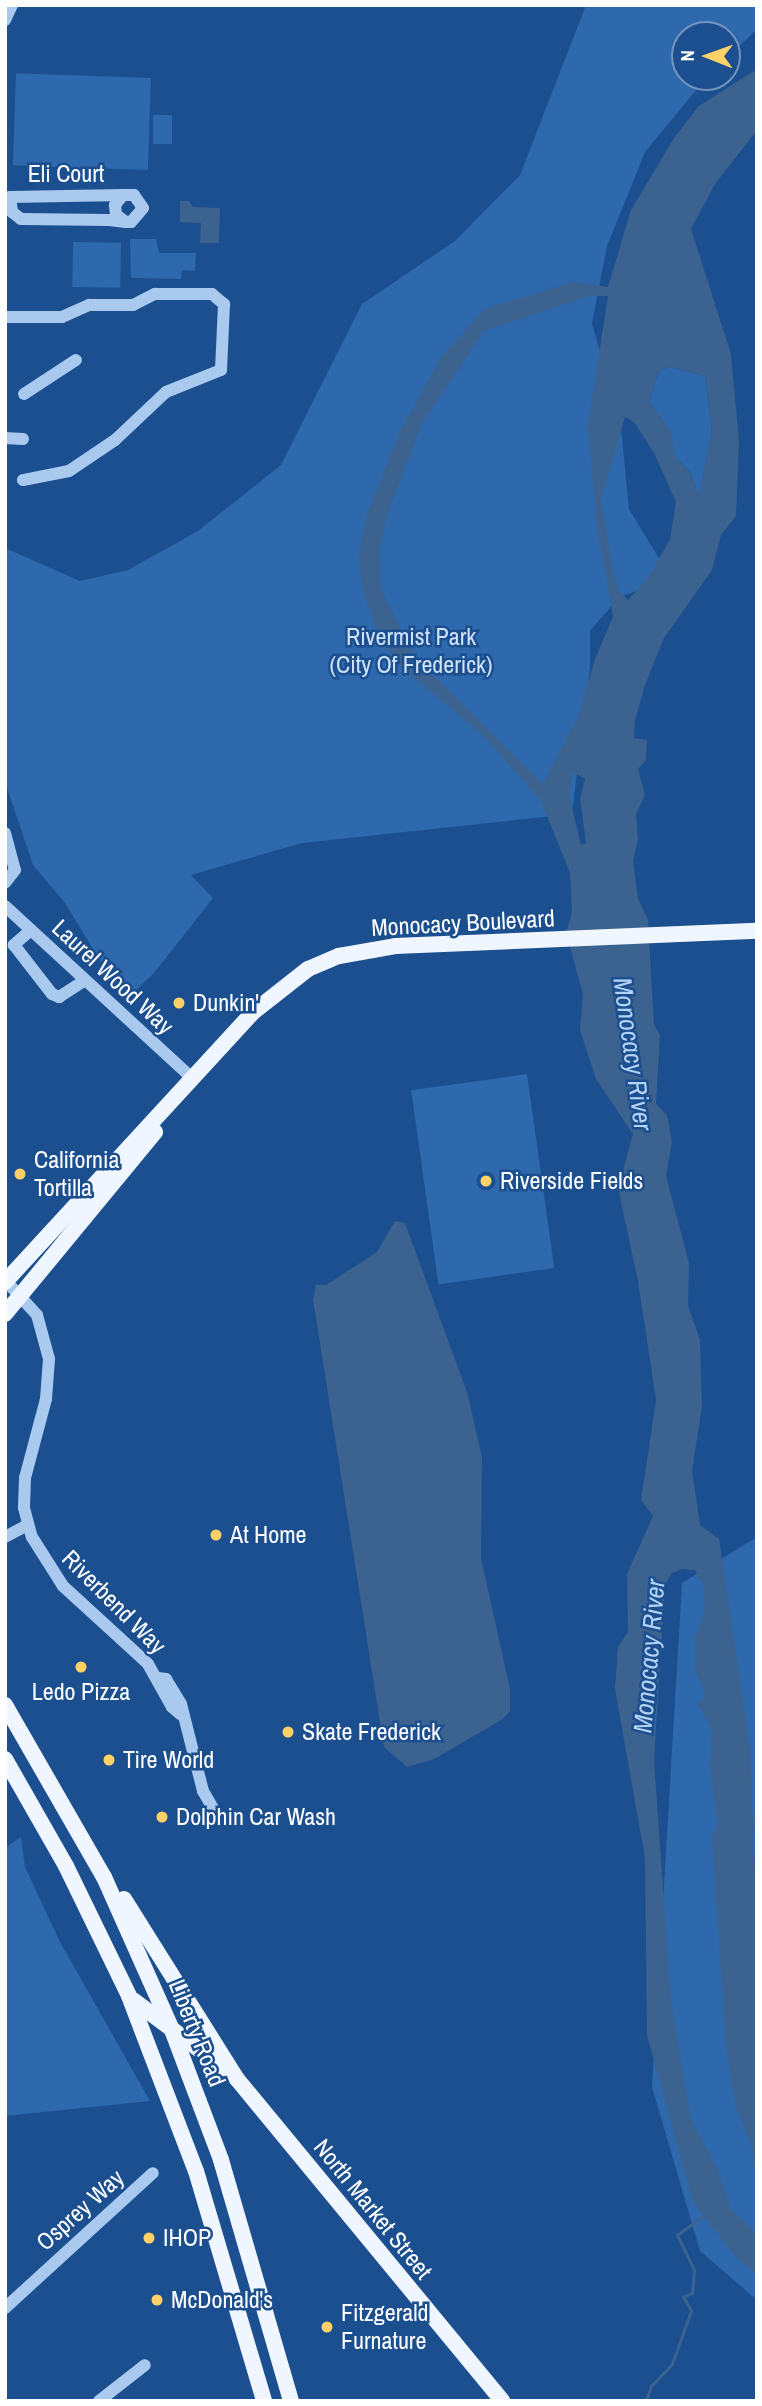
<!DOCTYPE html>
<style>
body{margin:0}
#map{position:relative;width:762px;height:2406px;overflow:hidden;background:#1b4f8f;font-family:"Archivo Narrow",sans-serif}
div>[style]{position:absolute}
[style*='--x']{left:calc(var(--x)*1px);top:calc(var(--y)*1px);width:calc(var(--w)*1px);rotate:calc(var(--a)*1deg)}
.green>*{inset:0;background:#2e69ad;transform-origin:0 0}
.water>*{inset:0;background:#3c6290}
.stream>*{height:2.5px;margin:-1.25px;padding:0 1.25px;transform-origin:1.25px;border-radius:1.25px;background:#3c6290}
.minor>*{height:12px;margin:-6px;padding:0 6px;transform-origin:6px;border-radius:6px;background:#a9c9ee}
.major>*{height:16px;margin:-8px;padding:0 8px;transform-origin:8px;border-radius:8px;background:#f0f6ff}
.dots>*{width:19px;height:19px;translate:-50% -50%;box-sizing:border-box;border:4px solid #1b4f8f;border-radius:50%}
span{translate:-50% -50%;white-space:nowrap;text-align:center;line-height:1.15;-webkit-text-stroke:5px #1b4f8f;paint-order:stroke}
.street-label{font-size:24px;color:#fff}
.park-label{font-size:24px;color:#cfe3fa}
.poi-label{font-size:24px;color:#fff}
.left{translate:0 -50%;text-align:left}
.water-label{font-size:26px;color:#b5d3f5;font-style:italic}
.frame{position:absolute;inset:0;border:7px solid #fff;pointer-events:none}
.north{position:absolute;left:671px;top:21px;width:70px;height:70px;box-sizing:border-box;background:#1b4f8f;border:2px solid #7695bc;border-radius:50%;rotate:271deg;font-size:19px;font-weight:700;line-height:28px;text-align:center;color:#fff}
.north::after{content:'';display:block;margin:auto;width:24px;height:32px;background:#ffd166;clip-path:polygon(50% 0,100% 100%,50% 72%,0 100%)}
</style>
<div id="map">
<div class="green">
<i style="clip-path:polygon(586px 5px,757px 5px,757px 29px,727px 58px,727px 35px,685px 35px,685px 77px,707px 77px,645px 152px,607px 246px,592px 323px,621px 427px,629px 509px,663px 565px,646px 588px,619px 597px,590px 631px,590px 667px,572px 814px,302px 843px,191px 875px,213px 898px,154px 973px,128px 998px,119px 992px,65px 903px,33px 865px,5px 782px,5px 548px,80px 581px,128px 570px,198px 531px,281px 465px,362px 304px,455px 241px,520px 175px)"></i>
<i style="left:151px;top:78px;width:92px;height:135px;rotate:92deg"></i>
<i style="left:153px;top:115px;width:19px;height:29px"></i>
<i style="clip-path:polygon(130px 239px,156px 239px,159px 253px,196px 253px,195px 271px,182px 270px,181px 279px,131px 278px)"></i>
<i style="left:73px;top:242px;width:48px;height:45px;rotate:1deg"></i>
<i style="clip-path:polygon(670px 367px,705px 376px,712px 430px,699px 497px,690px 472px,675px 457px,664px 422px,649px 402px,659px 371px)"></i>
<i style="left:527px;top:1074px;width:196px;height:117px;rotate:82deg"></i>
<i style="clip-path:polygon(757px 1537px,757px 2300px,700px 2251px,652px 2087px,682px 1583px)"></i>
<i style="clip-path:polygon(21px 1837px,25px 1867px,60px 1942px,150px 2101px,5px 2116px,5px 1848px)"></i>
</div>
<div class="water">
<i style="clip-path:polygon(evenodd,757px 69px,757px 130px,715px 184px,691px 229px,731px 354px,739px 441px,736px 516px,721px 535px,712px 570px,664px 638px,645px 685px,635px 720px,634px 738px,647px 740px,646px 760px,638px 769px,645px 795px,636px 814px,638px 839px,633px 861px,638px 898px,648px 920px,654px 1025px,660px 1035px,656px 1104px,667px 1115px,672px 1142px,666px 1176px,689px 1263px,688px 1306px,700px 1340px,702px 1406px,692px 1471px,700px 1525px,719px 1539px,750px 1747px,757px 1922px,757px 2181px,751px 2144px,735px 2104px,726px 2045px,712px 1838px,718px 1824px,710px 1768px,712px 1729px,698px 1704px,706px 1696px,695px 1669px,695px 1638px,705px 1612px,704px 1588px,695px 1570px,682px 1569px,672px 1573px,665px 1584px,654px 1760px,671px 2001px,691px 2120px,717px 2168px,731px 2209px,757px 2234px,757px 2275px,736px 2257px,693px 2202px,647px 2035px,645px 1858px,615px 1689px,618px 1647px,628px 1632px,627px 1574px,653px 1516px,641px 1500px,656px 1400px,638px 1281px,618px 1188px,633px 1134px,596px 1079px,580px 1030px,583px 994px,566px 933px,572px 912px,570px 873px,541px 801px,482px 734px,400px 666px,378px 633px,363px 592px,359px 557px,366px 517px,401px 429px,442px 356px,485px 309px,573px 282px,608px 287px,631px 210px,674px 138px,699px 106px,757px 69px,589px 296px,608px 296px,588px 426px,596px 520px,613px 617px,595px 659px,577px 719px,543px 784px,415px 657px,381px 589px,380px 549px,386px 518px,422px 423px,484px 331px,589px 296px,757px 69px,670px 367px,705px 376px,712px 430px,699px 496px,690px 472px,675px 457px,671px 431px,649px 402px,659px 371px,670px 367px,757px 69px,625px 417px,634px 422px,654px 453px,676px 502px,670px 539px,649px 577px,628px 600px,619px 591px,614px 576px,601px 499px,625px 417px,757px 69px,573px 772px,585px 779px,580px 798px,586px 843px,581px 845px,569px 795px,573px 772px)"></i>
<i style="clip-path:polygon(180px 201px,189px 201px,193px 207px,220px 208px,219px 243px,200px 243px,201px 223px,180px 222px)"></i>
<i style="clip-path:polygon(395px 1221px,405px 1223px,468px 1395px,482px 1458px,481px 1558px,510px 1689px,510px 1711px,503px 1719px,434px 1759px,407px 1767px,384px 1747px,313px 1299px,316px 1285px,326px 1285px,377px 1252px)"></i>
</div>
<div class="stream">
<i style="--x:646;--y:2401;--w:16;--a:-72"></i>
<i style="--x:651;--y:2386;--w:30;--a:-46"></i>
<i style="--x:672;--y:2364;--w:56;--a:-70.3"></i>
<i style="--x:691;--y:2311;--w:16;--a:-120"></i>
<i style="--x:683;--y:2297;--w:10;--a:-24"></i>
<i style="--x:692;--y:2293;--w:23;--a:-85"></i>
<i style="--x:694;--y:2270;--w:39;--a:-116"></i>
<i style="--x:677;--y:2235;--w:37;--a:-36"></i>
</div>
<div class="minor">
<i style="--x:5;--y:20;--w:17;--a:-65"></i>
<i style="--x:123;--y:195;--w:113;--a:179"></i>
<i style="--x:10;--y:197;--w:15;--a:82"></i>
<i style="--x:12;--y:212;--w:11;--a:38"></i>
<i style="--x:21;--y:219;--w:88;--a:0.7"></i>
<i style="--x:109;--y:220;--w:17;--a:7"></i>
<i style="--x:126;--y:222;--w:5;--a:0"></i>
<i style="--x:131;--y:222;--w:18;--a:-49"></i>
<i style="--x:143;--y:208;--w:16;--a:-125"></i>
<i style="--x:134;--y:195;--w:11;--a:180"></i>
<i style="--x:123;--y:195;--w:13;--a:129"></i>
<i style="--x:115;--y:205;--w:10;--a:84"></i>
<i style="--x:116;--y:215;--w:12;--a:35"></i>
<i style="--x:5;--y:317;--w:57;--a:0"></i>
<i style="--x:62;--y:317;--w:30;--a:-24"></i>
<i style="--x:89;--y:305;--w:44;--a:0"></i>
<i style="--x:133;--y:305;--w:25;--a:-27"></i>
<i style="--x:155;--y:294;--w:57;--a:0"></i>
<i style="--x:212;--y:294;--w:16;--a:40"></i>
<i style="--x:224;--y:304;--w:66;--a:92.6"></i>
<i style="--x:221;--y:370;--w:59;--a:158.2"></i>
<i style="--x:166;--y:392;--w:70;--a:136.7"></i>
<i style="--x:115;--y:440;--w:55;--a:146"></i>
<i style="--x:69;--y:471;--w:47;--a:168.9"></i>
<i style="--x:24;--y:394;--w:62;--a:-33.2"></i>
<i style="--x:5;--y:438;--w:18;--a:3"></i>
<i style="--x:5;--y:833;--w:38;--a:75"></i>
<i style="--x:15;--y:870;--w:16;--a:128"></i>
<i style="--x:5;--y:906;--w:255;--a:42.6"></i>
<i style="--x:31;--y:930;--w:23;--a:139"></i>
<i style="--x:14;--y:945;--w:62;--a:52.2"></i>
<i style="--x:52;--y:994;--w:8;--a:23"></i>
<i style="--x:59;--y:997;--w:30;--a:-33"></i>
<i style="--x:6;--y:1281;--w:46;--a:47.6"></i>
<i style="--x:37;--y:1315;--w:46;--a:74.7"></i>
<i style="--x:49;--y:1359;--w:40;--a:94.3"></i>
<i style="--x:46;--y:1399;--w:82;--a:104.9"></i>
<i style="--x:25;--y:1478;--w:30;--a:92"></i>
<i style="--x:24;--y:1508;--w:30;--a:75"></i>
<i style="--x:32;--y:1537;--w:58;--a:57.7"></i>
<i style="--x:63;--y:1586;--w:115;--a:42.5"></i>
<i style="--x:148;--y:1664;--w:49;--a:60.8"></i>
<i style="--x:172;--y:1707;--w:11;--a:41"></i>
<i style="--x:5;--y:1537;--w:26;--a:-28"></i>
<i style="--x:158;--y:1678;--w:8;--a:7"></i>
<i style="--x:166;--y:1679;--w:29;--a:59"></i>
<i style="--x:181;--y:1704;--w:90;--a:75.8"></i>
<i style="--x:203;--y:1791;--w:34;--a:60"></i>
<i style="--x:5;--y:2308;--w:200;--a:-42.4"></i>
<i style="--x:99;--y:2401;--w:58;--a:-38"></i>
</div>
<div class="major">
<i style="--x:5;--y:1282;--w:365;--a:-47.4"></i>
<i style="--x:252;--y:1013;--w:71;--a:-38.2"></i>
<i style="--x:308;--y:969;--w:34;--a:-23"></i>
<i style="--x:339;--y:956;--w:57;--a:-10.1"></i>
<i style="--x:395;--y:946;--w:362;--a:-2.4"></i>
<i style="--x:5;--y:1314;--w:236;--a:-50.5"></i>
<i style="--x:5;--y:1705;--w:198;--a:60.1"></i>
<i style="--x:104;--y:1877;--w:167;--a:66"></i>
<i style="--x:172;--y:2030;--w:139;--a:69.3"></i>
<i style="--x:221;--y:2160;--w:251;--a:73.8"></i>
<i style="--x:5;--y:1759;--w:123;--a:60.3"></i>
<i style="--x:66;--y:1866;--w:144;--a:64.1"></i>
<i style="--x:129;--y:1996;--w:187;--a:69.1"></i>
<i style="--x:196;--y:2171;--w:240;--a:73.5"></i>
<i style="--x:124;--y:1899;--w:213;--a:57.9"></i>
<i style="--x:237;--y:2079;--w:417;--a:50.5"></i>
<i style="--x:133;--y:2000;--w:114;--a:36.8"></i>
</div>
<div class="dots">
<i style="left:179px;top:1003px;background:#ffd166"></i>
<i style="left:20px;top:1174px;background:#ffd166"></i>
<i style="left:486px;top:1181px;background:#ffd166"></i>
<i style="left:216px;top:1535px;background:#ffd166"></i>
<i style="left:81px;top:1667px;background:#ffd166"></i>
<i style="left:288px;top:1732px;background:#ffd166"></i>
<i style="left:109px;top:1760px;background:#ffd166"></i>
<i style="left:162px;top:1817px;background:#ffd166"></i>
<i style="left:149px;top:2238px;background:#ffd166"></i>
<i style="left:157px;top:2300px;background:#ffd166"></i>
<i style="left:327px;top:2327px;background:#ffd166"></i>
</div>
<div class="street-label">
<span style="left:66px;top:174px">Eli Court</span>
<span style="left:463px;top:923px;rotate:-3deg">Monocacy Boulevard</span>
<span style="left:113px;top:977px;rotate:43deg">Laurel Wood Way</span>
<span style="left:114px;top:1602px;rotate:45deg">Riverbend Way</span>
<span style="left:197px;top:2033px;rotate:68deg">Liberty Road</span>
<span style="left:373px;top:2209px;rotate:51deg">North Market Street</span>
<span style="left:80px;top:2210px;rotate:-42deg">Osprey Way</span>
</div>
<div class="park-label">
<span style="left:411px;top:651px">Rivermist Park<br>(City Of Frederick)</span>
</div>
<div class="poi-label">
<span class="left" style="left:193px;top:1003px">Dunkin'</span>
<span class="left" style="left:34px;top:1174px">California<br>Tortilla</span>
<span class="left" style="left:500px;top:1181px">Riverside Fields</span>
<span class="left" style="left:230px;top:1535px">At Home</span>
<span style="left:81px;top:1692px">Ledo Pizza</span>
<span class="left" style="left:302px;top:1732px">Skate Frederick</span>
<span class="left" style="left:123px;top:1760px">Tire World</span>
<span class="left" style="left:176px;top:1817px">Dolphin Car Wash</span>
<span class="left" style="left:163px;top:2238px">IHOP</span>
<span class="left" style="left:171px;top:2300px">McDonald's</span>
<span class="left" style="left:341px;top:2327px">Fitzgerald<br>Furnature</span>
</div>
<div class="water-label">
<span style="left:633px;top:1054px;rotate:82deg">Monocacy River</span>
<span style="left:649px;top:1656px;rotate:-85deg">Monocacy River</span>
</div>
<div class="frame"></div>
<div class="north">N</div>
</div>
